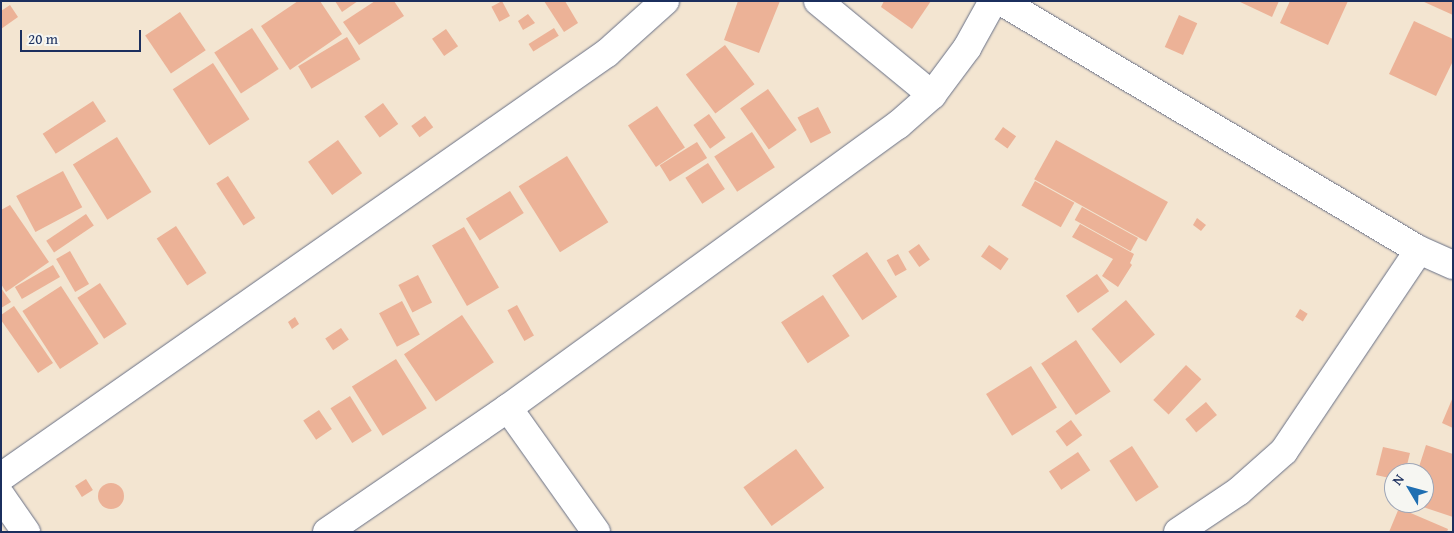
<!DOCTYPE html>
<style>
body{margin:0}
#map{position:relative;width:1454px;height:533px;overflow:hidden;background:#f3e5d1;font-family:"Gentium Book Plus",serif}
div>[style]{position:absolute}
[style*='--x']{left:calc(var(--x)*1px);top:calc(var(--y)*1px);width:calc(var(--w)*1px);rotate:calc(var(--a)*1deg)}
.building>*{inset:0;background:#ecb297;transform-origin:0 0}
.round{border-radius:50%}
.roads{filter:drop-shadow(0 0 1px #676f86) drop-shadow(0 0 1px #676f86)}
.street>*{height:28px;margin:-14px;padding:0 14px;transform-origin:14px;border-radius:14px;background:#fff}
span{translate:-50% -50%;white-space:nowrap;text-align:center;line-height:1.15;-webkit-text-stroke:4.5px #f6f6f2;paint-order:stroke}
.frame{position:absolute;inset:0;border:2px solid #1b2f5e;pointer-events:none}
.north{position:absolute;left:1384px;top:463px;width:50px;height:50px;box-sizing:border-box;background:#f6f6f2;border:1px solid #9ea6b7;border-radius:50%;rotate:307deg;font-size:14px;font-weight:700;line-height:20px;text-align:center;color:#1b2f5e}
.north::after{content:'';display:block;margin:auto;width:18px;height:22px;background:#1f6fb2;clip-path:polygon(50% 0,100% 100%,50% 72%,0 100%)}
.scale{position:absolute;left:20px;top:30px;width:121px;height:22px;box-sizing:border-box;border:2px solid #1b2f5e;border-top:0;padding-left:6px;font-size:15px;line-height:18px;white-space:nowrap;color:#1b2f5e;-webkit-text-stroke:4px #f6f6f2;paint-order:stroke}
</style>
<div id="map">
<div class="building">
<i style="clip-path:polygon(298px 1px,320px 1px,342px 34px,290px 70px,261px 26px)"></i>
<i style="clip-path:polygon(335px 1px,358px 1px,342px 12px)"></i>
<i style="clip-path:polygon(375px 1px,394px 1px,404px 16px,359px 45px,343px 22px)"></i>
<i style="left:502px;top:1px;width:17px;height:12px;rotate:62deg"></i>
<i style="clip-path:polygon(544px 1px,565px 1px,578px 23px,564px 32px)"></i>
<i style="clip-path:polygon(738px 1px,780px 1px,759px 53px,724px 40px)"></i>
<i style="clip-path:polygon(884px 1px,931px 1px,912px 29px,881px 7px)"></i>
<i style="clip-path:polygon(1238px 1px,1279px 1px,1272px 17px)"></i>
<i style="clip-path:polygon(1290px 1px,1348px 1px,1328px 45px,1280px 23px)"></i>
<i style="clip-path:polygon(1422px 1px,1453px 1px,1453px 15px)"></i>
<i style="clip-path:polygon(10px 5px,18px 17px,1px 29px,1px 11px)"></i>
<i style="left:180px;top:12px;width:46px;height:42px;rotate:56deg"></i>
<i style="clip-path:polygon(528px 14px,535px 23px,523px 30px,518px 21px)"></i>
<i style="left:1179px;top:15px;width:20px;height:35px;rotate:24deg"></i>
<i style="clip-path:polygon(1414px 21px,1453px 39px,1453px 61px,1436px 96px,1389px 74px)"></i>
<i style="left:252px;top:28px;width:49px;height:45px;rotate:57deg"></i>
<i style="left:554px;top:28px;width:9px;height:30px;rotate:58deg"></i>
<i style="left:446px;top:29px;width:21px;height:17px;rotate:55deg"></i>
<i style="left:347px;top:37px;width:26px;height:57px;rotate:59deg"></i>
<i style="left:725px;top:45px;width:49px;height:49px;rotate:53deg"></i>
<i style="left:213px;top:63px;width:67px;height:48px;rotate:57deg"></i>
<i style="left:768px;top:89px;width:50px;height:34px;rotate:55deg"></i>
<i style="left:93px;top:101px;width:24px;height:60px;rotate:57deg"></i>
<i style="left:383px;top:103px;width:26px;height:23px;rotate:54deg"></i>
<i style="left:657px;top:106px;width:50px;height:35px;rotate:56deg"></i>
<i style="left:818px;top:107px;width:29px;height:23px;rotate:63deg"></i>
<i style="left:709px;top:114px;width:29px;height:19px;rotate:55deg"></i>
<i style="left:425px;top:116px;width:14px;height:17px;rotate:54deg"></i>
<i style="left:1003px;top:127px;width:16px;height:15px;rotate:35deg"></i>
<i style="left:752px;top:132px;width:42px;height:45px;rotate:57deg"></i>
<i style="left:117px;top:137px;width:65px;height:52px;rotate:58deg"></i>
<i style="left:338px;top:140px;width:41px;height:37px;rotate:54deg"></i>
<i style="left:1056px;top:140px;width:128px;height:45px;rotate:29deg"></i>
<i style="left:697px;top:142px;width:19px;height:44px;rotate:58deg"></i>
<i style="left:567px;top:156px;width:78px;height:57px;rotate:58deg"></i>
<i style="left:708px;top:163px;width:31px;height:27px;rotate:57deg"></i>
<i style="left:63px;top:171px;width:41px;height:53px;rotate:62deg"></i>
<i style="left:228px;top:176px;width:50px;height:14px;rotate:57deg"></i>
<i style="left:1035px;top:181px;width:45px;height:28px;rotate:29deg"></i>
<i style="left:510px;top:191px;width:26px;height:52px;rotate:58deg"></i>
<i style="clip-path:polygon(10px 205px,49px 262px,6px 292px,1px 284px,1px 210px)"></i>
<i style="left:1082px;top:207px;width:64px;height:15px;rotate:29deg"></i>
<i style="left:86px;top:214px;width:14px;height:48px;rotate:56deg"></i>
<i style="clip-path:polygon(1197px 218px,1206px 225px,1201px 231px,1193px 225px)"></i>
<i style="clip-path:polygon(1080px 224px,1134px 254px,1130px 263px,1132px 265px,1118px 287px,1102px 276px,1113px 259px,1072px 237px)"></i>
<i style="left:176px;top:226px;width:56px;height:23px;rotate:57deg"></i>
<i style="left:464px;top:227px;width:70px;height:37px;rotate:60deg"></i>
<i style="left:919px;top:244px;width:19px;height:13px;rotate:55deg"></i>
<i style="left:989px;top:245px;width:24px;height:14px;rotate:35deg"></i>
<i style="left:70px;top:251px;width:38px;height:16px;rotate:60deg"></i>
<i style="left:867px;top:252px;width:54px;height:42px;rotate:56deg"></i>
<i style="left:898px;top:254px;width:18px;height:13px;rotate:61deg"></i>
<i style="left:53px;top:265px;width:14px;height:44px;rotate:60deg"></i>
<i style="left:1097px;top:274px;width:21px;height:38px;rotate:55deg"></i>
<i style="left:418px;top:275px;width:31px;height:22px;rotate:63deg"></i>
<i style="left:100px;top:283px;width:49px;height:27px;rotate:57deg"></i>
<i style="left:61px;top:286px;width:69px;height:46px;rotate:57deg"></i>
<i style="clip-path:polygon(1px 288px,11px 302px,1px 308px)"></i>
<i style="left:823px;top:295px;width:49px;height:50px;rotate:57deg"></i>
<i style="left:1126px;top:300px;width:45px;height:45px;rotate:50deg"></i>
<i style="left:402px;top:301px;width:38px;height:26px;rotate:62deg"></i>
<i style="left:517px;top:305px;width:35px;height:11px;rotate:61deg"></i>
<i style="clip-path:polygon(14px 306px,53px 363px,38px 373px,1px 320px,1px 315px)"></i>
<i style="left:1300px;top:309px;width:9px;height:9px;rotate:32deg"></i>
<i style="left:462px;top:315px;width:57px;height:70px;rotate:56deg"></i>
<i style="clip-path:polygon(295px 317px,299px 324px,292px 329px,288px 322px)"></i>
<i style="left:341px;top:328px;width:14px;height:19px;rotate:56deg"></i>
<i style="left:1076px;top:340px;width:62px;height:42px;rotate:56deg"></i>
<i style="left:396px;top:359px;width:58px;height:52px;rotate:58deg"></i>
<i style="left:1186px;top:365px;width:21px;height:48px;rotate:43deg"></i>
<i style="left:1031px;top:366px;width:49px;height:53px;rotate:58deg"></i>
<i style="left:350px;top:396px;width:41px;height:23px;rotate:58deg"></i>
<i style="clip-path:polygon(1453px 397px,1453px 428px,1442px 423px)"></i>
<i style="left:1206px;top:402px;width:17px;height:27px;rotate:50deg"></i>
<i style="left:319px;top:410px;width:23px;height:19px;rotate:56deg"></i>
<i style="left:1071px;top:420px;width:19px;height:19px;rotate:54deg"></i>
<i style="clip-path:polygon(1426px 445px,1453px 454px,1453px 517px,1411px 503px,1424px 503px,1424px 473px,1417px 473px)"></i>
<i style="left:1132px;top:446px;width:49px;height:27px;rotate:57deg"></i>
<i style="clip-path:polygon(1383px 447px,1410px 453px,1405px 473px,1394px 473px,1394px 479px,1376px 475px)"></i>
<i style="left:796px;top:449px;width:48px;height:65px;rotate:54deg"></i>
<i style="left:1078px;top:452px;width:22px;height:35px;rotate:56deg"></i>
<i style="left:86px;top:479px;width:13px;height:13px;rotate:58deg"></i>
<i class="round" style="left:98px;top:483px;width:26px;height:26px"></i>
<i style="clip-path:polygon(1399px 508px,1448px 529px,1447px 532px,1389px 532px)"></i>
</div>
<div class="roads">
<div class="street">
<i style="--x:818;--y:1;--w:148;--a:39.5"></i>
<i style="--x:1001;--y:1;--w:487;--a:30.8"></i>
<i style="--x:1419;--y:250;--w:37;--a:24"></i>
<i style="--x:508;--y:408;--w:152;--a:54.6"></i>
<i style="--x:1;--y:477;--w:740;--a:-34.98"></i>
<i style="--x:607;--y:53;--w:78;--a:-41.9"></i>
<i style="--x:1;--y:496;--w:44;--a:55.2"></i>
<i style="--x:327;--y:532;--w:219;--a:-34.4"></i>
<i style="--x:508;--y:408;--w:482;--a:-36"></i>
<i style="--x:898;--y:125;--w:45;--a:-41.4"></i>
<i style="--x:932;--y:95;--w:59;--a:-53.3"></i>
<i style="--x:967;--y:48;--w:54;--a:-61"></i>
<i style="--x:1178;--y:532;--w:73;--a:-33.9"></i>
<i style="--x:1239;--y:491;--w:60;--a:-41.6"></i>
<i style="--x:1284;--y:451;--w:242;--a:-56.1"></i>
</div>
</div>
<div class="frame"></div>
<div class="north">N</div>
<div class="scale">20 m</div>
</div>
